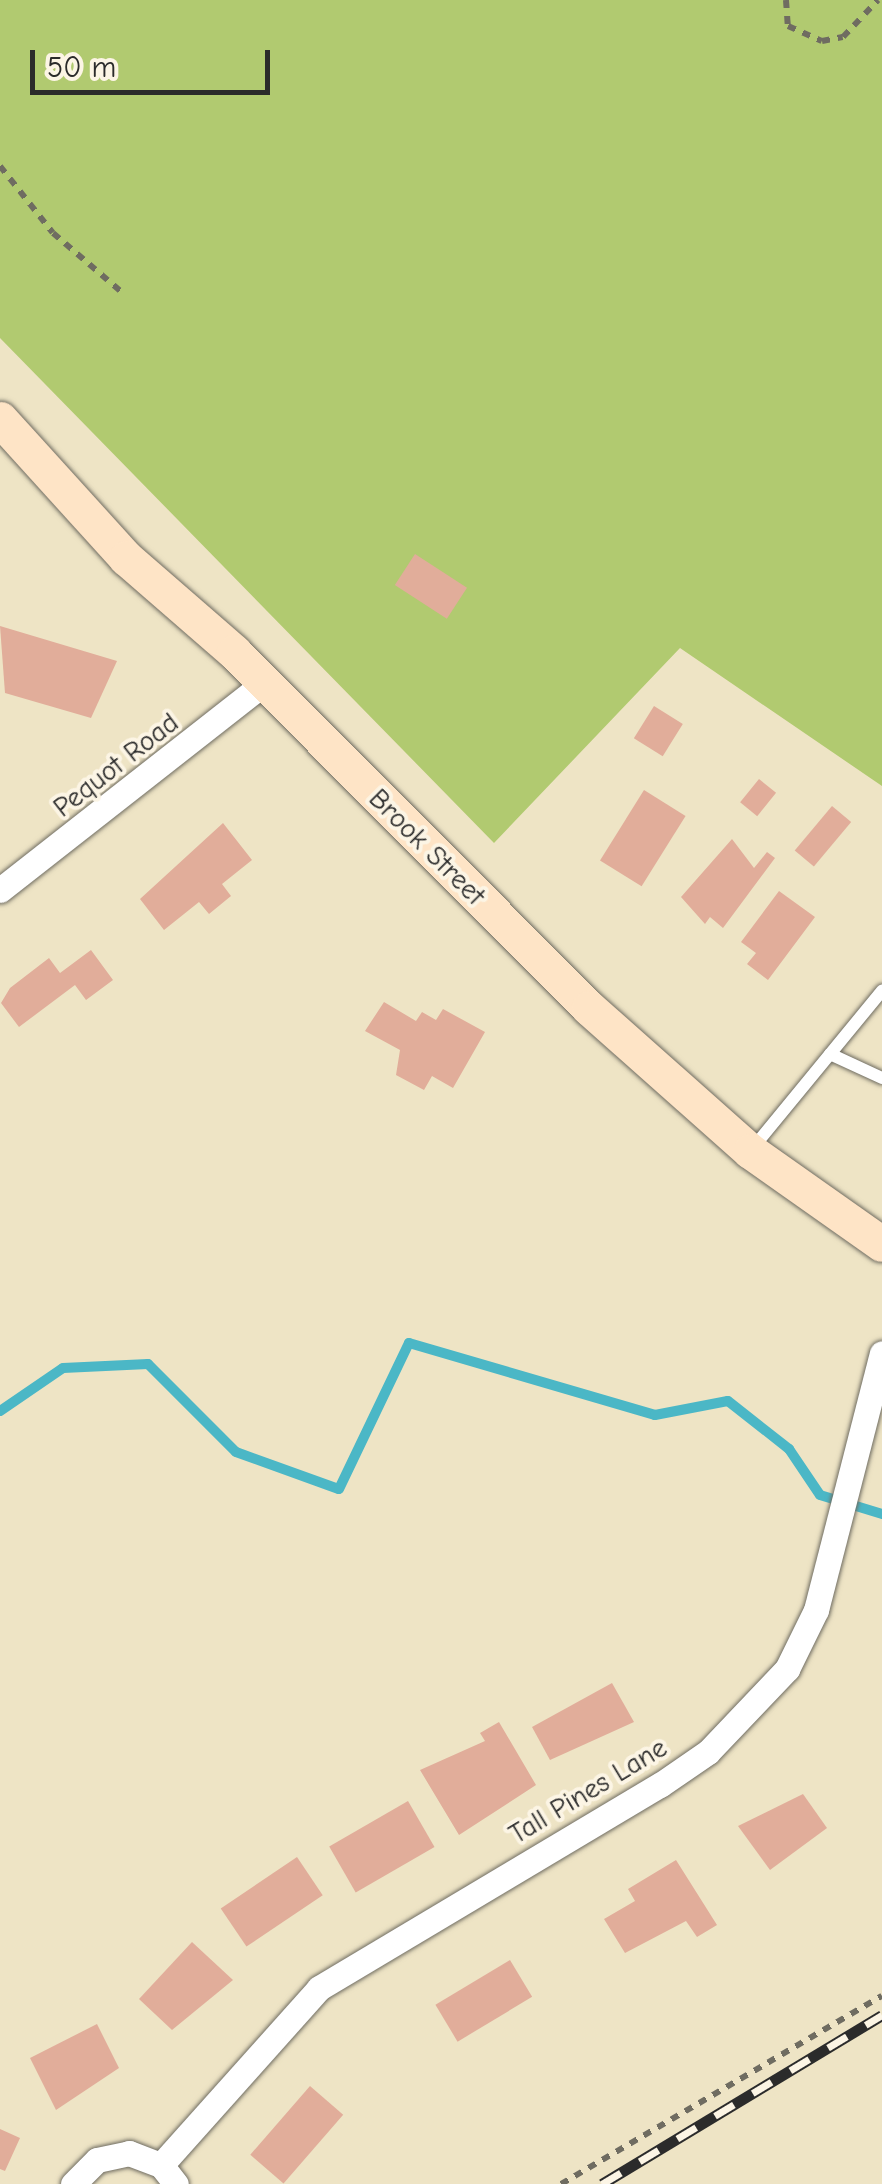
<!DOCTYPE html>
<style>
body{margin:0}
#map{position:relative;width:882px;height:2184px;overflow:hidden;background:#eee4c5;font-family:"Comic Neue",sans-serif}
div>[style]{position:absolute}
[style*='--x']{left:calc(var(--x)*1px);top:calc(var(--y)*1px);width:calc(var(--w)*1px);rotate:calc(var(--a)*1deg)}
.green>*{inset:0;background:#b1ca70}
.stream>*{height:10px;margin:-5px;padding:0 5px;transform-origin:5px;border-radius:5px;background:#4bb7c6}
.building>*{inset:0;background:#e1ad9a;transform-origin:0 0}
.path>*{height:6px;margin-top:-3px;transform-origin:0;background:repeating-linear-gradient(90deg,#6f6c61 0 8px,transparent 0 16px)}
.roads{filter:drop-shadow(0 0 2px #6f6c61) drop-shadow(0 0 2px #6f6c61)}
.service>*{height:12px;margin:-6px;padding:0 6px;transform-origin:6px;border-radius:6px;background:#fff}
.minor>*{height:25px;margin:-12.5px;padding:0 12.5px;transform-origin:12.5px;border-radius:12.5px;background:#fff}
.secondary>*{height:35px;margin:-17.5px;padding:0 17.5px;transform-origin:17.5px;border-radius:17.5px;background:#fee4c6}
.rail>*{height:11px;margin-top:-5.5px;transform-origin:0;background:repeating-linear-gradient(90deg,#fcf5e5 0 22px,#2b2b2b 0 44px);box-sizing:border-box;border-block:2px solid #2b2b2b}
span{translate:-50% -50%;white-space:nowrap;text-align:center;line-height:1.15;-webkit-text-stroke:8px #fcf5e5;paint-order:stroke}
.street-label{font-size:28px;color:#2b2b2b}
.scale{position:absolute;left:30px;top:50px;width:240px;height:45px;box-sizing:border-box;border:5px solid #2b2b2b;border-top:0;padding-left:12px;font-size:30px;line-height:35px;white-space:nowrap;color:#2b2b2b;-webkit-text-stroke:8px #fcf5e5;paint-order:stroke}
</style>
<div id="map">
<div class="green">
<i style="clip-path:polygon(0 0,882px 0,882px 786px,680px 648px,494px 843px,0 338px)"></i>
</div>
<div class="stream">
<i style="--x:0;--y:1411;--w:76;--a:-34.3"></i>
<i style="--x:63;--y:1368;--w:85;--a:-2.7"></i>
<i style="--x:148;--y:1364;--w:124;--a:45"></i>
<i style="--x:236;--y:1452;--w:109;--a:19.8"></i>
<i style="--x:339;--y:1489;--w:162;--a:-64.4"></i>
<i style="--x:409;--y:1343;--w:256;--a:16.3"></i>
<i style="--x:655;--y:1415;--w:74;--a:-10.9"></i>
<i style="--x:728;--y:1401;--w:78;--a:38.2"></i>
<i style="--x:789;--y:1449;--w:55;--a:56"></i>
<i style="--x:820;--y:1495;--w:65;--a:17"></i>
</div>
<div class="building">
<i style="left:415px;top:554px;width:62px;height:37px;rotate:33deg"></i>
<i style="clip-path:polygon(0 626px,117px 661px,91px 718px,5px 693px)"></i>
<i style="left:654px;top:706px;width:34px;height:38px;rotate:32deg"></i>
<i style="left:759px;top:779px;width:22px;height:30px;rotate:39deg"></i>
<i style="left:644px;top:790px;width:49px;height:83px;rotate:32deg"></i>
<i style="left:832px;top:806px;width:25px;height:58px;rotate:40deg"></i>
<i style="clip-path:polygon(223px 823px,252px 860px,222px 884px,231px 896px,209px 914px,199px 902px,164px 930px,140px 899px)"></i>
<i style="clip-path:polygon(732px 839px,754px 868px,767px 852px,775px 858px,723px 928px,710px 917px,705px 924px,681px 897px)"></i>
<i style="clip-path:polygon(779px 891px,815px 917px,768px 980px,747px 964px,756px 953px,741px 942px)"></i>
<i style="clip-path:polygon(91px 950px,113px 980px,86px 1000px,75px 985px,19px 1027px,1px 1003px,10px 988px,49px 958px,60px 973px)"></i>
<i style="clip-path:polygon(384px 1002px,416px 1021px,422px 1012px,436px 1020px,443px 1009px,485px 1032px,453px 1088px,432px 1076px,424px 1090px,396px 1075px,400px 1050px,365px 1031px)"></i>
<i style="clip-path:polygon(612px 1683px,634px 1722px,550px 1760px,532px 1727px)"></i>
<i style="clip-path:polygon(499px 1722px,536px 1785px,459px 1835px,420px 1770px,485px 1741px,480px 1733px)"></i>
<i style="clip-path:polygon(803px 1794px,827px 1828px,770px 1870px,738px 1826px)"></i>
<i style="left:408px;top:1801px;width:53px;height:91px;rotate:60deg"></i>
<i style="left:297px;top:1857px;width:46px;height:92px;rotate:56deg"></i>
<i style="clip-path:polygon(676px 1860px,717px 1925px,697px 1937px,686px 1921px,625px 1953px,604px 1919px,635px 1901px,628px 1889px)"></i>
<i style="clip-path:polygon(192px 1942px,233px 1980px,172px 2030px,139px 1999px)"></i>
<i style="left:510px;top:1960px;width:43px;height:87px;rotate:59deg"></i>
<i style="clip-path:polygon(97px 2024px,119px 2068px,56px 2110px,30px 2058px)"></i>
<i style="left:310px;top:2086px;width:44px;height:91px;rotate:41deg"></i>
<i style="clip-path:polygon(0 2129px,20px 2138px,5px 2171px,0 2169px)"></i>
</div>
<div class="path">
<i style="--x:786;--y:0;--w:26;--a:86"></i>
<i style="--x:788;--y:26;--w:37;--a:24"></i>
<i style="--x:822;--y:41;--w:21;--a:-11"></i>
<i style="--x:843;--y:37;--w:51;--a:-46.6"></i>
<i style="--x:0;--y:166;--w:85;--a:51.7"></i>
<i style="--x:53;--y:233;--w:95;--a:40.7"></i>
<i style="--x:561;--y:2184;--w:372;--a:-30.4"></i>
</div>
<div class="roads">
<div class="service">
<i style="--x:830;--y:1054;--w:57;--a:24.8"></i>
<i style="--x:752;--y:1149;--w:205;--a:-50.6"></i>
</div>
<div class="minor">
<i style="--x:0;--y:890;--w:335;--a:-38.1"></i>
<i style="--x:161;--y:2165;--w:237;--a:-48.2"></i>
<i style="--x:319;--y:1988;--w:397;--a:-30.8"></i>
<i style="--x:660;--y:1785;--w:58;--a:-34.5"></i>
<i style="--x:708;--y:1752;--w:115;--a:-46.4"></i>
<i style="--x:787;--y:1669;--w:66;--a:-63.8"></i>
<i style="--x:816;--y:1610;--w:265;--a:-75.6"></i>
<i style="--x:73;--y:2184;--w:34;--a:-45"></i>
<i style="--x:97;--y:2160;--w:33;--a:-12"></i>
<i style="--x:129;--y:2153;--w:34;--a:21"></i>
<i style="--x:161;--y:2165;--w:24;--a:52"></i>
</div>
<div class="secondary">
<i style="--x:0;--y:419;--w:188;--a:47.8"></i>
<i style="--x:126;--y:558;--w:143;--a:41"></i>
<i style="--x:234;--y:652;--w:503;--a:45.08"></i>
<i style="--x:589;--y:1008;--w:215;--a:41.6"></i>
<i style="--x:750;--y:1151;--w:161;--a:35.2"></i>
</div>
</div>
<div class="rail">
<i style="--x:602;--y:2184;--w:327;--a:-31.1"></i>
</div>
<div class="street-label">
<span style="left:116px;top:765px;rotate:-38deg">Pequot Road</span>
<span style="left:427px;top:847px;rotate:45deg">Brook Street</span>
<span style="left:588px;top:1791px;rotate:-31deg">Tall Pines Lane</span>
</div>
<div class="scale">50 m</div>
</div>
